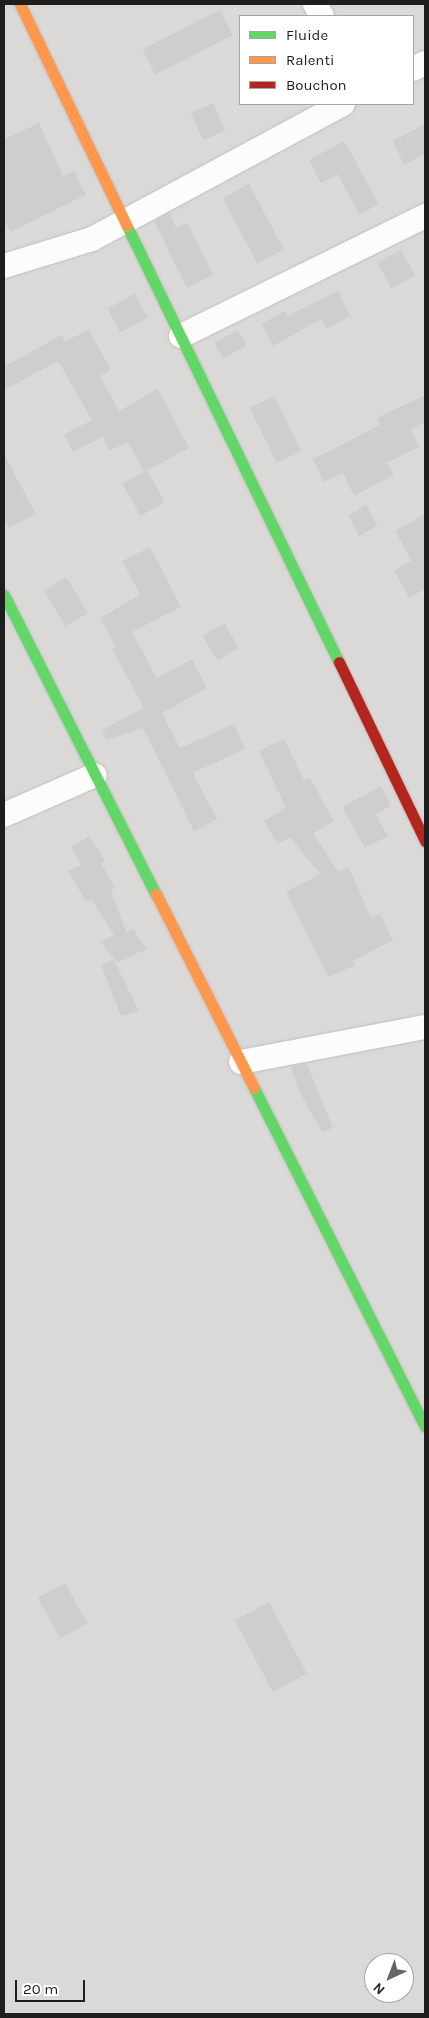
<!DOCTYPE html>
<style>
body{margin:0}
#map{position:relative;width:429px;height:2018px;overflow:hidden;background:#ece9e7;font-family:Karla,sans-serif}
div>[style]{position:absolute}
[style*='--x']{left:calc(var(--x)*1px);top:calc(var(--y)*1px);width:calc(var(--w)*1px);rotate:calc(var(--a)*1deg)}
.residential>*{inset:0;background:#dbd9d8}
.building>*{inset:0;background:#d0cecc;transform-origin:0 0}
.roads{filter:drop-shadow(0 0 1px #bfbebd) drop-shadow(0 0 1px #bfbebd)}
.street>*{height:24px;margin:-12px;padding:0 12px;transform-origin:12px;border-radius:12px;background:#fcfcfb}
.fast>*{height:11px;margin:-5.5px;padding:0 5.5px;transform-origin:5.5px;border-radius:5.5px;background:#63d668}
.slow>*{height:11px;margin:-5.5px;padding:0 5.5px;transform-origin:5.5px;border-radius:5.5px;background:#ff974d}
.jam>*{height:11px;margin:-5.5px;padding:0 5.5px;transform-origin:5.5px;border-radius:5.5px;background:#b3261e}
span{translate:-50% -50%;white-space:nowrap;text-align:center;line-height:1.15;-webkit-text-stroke:5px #fff;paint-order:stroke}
.frame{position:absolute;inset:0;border:5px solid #1e1e1e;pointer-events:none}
.legend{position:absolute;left:239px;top:15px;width:175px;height:90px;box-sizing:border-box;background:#fff;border:1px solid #a5a5a5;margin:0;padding:6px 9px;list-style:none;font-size:15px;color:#1e1e1e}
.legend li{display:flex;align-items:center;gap:10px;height:25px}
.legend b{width:25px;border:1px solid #a5a5a5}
.north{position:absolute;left:364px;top:1953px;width:50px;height:50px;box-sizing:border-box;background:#fff;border:1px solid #a5a5a5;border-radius:50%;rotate:223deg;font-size:14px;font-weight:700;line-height:20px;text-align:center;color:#1e1e1e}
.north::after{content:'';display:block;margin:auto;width:18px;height:22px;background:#666564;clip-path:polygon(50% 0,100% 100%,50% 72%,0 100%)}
.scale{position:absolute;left:15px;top:1980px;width:70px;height:22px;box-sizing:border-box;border:2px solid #1e1e1e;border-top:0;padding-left:6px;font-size:15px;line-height:18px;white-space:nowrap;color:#1e1e1e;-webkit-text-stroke:4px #fff;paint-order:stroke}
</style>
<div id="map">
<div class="residential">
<i style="clip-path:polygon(evenodd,4px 4px,425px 4px,425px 2014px,4px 2014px,4px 4px,240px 16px,413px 16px,413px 104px,240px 104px,240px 16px,4px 4px,374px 1963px,404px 1963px,404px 1993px,374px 1993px,374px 1963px)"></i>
</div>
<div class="building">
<i style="left:220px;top:10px;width:28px;height:87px;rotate:63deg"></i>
<i style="left:213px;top:103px;width:30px;height:24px;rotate:66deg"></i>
<i style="clip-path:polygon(39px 123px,63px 176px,74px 171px,86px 195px,10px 232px,4px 220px,4px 139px)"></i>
<i style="clip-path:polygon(425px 124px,425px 154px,404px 165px,393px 141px)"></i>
<i style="clip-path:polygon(344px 141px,379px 204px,359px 215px,338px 174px,321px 183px,309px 160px)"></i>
<i style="left:249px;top:184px;width:74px;height:30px;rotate:62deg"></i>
<i style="clip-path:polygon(170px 213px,176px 228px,187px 223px,213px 275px,187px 288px,154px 221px)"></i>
<i style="left:401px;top:250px;width:29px;height:27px;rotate:61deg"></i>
<i style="clip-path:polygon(338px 291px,350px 316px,326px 329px,321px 319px,273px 346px,261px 324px,285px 311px,287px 316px)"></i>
<i style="left:135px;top:294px;width:27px;height:31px;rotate:62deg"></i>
<i style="clip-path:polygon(89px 330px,111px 370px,100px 376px,119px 411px,158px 389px,189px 448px,144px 472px,128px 442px,109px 451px,103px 437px,73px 452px,64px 434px,92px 420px,58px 361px,4px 390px,4px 367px,61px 335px,65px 341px)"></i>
<i style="left:238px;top:330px;width:18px;height:27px;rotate:61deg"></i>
<i style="clip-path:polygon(425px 395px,425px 422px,411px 430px,419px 447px,387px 463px,394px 475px,354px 496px,343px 473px,324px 482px,313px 459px,380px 425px,377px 418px)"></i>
<i style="left:274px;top:396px;width:61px;height:27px;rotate:64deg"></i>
<i style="clip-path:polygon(4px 454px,36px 514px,9px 528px,4px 518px)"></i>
<i style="left:147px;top:470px;width:37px;height:28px;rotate:61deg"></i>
<i style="clip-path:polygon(366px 504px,377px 526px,359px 536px,349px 516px)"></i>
<i style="clip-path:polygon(425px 514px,425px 589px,409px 598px,394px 570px,412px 561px,395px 531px)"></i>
<i style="clip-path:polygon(150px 547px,181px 607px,132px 632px,157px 678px,192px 659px,207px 688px,162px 713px,180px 748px,234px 724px,245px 749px,193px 773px,217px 819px,194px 831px,143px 728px,106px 740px,102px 730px,144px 708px,112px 649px,116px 648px,100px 618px,140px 595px,122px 561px)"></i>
<i style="left:66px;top:577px;width:42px;height:26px;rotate:59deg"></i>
<i style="left:224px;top:623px;width:29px;height:25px;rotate:59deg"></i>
<i style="clip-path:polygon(284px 739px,304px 780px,310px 778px,334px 821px,313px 833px,338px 872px,349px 867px,371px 918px,380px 914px,393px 940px,353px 961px,355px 965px,328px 977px,286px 892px,320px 874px,290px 837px,277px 844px,264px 821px,286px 808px,259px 751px)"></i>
<i style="clip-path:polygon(381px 786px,391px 806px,376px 814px,388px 836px,365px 848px,342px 807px)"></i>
<i style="clip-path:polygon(89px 837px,105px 860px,101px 863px,115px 887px,111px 892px,127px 933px,133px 929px,147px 949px,117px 962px,100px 942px,114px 935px,91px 899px,86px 902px,68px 871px,82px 864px,70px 847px)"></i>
<i style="clip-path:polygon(114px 960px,139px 1011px,121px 1016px,101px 965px)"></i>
<i style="clip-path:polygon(307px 1064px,333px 1128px,322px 1132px,299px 1091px,291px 1067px)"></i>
<i style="left:65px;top:1583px;width:46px;height:31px;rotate:61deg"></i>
<i style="left:269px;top:1602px;width:81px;height:39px;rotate:62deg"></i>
</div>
<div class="roads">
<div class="street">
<i style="--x:315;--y:4;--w:14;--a:60"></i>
<i style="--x:413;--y:69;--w:13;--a:-27"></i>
<i style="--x:4;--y:266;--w:92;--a:-17.1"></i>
<i style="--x:92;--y:239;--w:285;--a:-28.3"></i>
<i style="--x:181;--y:336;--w:272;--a:-26.2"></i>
<i style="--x:4;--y:815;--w:99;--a:-23.7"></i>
<i style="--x:241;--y:1062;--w:187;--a:-10.8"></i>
</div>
<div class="fast">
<i style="--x:127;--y:226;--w:485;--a:64.1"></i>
<i style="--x:4;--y:595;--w:335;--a:63.1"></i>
<i style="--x:254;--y:1088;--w:379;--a:63.2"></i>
</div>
<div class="slow">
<i style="--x:20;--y:4;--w:246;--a:64.3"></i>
<i style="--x:156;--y:894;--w:217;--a:63.2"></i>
</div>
<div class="jam">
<i style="--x:339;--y:662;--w:199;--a:64.3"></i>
</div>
</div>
<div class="frame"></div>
<ul class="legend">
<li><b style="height:6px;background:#63d668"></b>Fluide</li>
<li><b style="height:6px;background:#ff974d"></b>Ralenti</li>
<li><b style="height:6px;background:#b3261e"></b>Bouchon</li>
</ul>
<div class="north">N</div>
<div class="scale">20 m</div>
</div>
